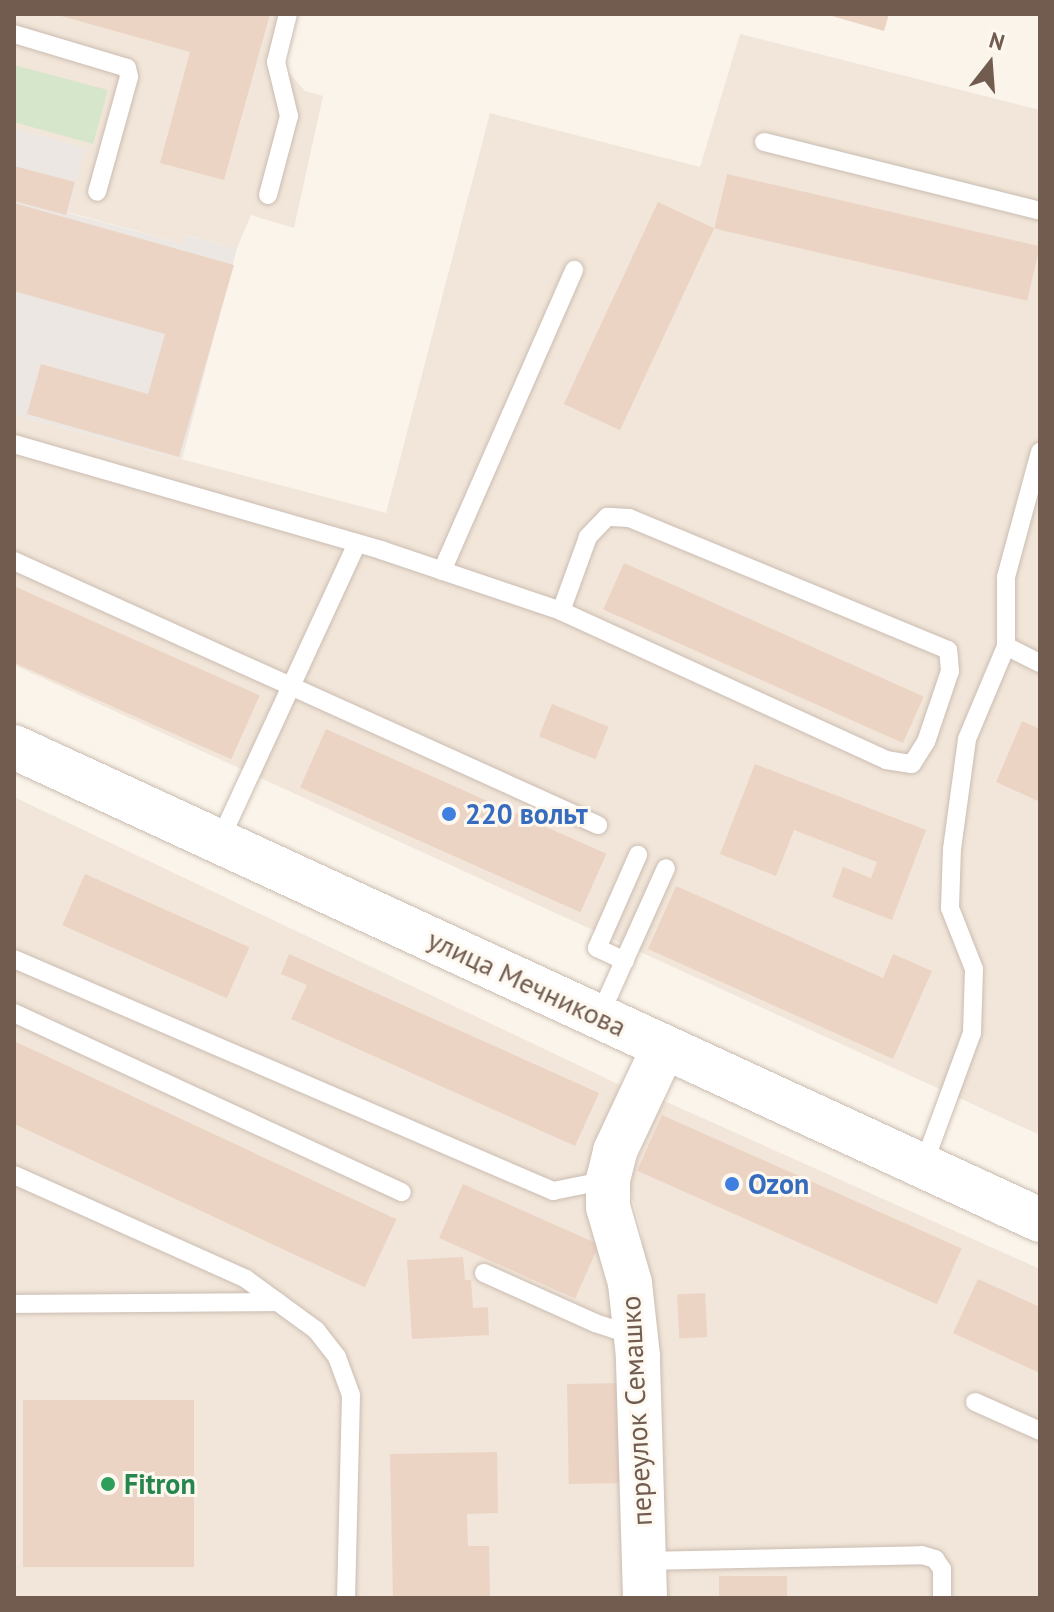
<!DOCTYPE html>
<meta charset="utf-8">
<style>
body{margin:0}
#map{position:relative;width:1054px;height:1612px;overflow:hidden;background:#faf4ea;font-family:"PT Sans",sans-serif}
div>[style]{position:absolute}
[style*='--x']{left:calc(var(--x)*1px);top:calc(var(--y)*1px);width:calc(var(--w)*1px);rotate:calc(var(--a)*1deg)}
.residential>*{inset:0;background:#f1e6d9}
.industrial>*{inset:0;background:#ece7e2}
.green>*{inset:0;background:#d6e6ca}
.building>*{inset:0;background:#ecd4c5;transform-origin:0 0}
.roads{filter:drop-shadow(0 0 2px #cbbcb1) drop-shadow(0 0 2px #cbbcb1)}
.service>*{height:18px;margin:-9px;padding:0 9px;transform-origin:9px;border-radius:9px;background:#fff}
.tertiary>*{height:44px;margin:-22px;padding:0 22px;transform-origin:22px;border-radius:22px;background:#fff}
.secondary>*{height:44px;margin:-22px;padding:0 22px;transform-origin:22px;border-radius:22px;background:#fff}
.dots>*{width:22px;height:22px;translate:-50% -50%;box-sizing:border-box;border:4px solid #fdf8f0;border-radius:50%}
span{translate:-50% -50%;white-space:nowrap;text-align:center;line-height:1.15;-webkit-text-stroke:6px #fdf8f0;paint-order:stroke}
.shop-label{font-size:28px;color:#366cbe;font-weight:700}
.left{translate:0 -50%;text-align:left}
.street-label{font-size:28px;color:#725c50}
.leisure-label{font-size:28px;color:#27864d;font-weight:700}
.frame{position:absolute;inset:0;border:16px solid #725c50;pointer-events:none}
.north{position:absolute;left:950px;top:24px;width:80px;height:80px;-webkit-text-stroke:6px #fdf8f0;paint-order:stroke;rotate:17deg;font-size:22px;font-weight:700;line-height:32px;text-align:center;color:#725c50}
.north::after{content:'';display:block;margin:auto;width:28px;height:36px;background:#725c50;clip-path:polygon(50% 0,100% 100%,50% 72%,0 100%)}
</style>
<div id="map">
<div class="residential">
<i style="clip-path:polygon(14px 14px,298px 14px,282px 65px,305px 91px,323px 96px,294px 228px,251px 215px,237px 248px,186px 235px,184px 244px,68px 212px,85px 148px,14px 128px)"></i>
<i style="clip-path:polygon(740px 34px,1040px 110px,1040px 1135px,14px 665px,14px 415px,386px 513px,490px 113px,700px 167px)"></i>
<i style="clip-path:polygon(14px 797px,620px 1085px,598px 1174px,613px 1253px,632px 1598px,14px 1598px)"></i>
<i style="clip-path:polygon(662px 1100px,1040px 1269px,1040px 1598px,650px 1598px,642px 1233px,628px 1183px)"></i>
</div>
<div class="industrial">
<i style="clip-path:polygon(14px 128px,85px 148px,68px 213px,184px 244px,185px 235px,237px 248px,182px 459px,14px 415px)"></i>
</div>
<div class="green">
<i style="clip-path:polygon(14px 65px,108px 90px,93px 144px,14px 122px)"></i>
</div>
<div class="building">
<i style="clip-path:polygon(54px 14px,270px 14px,224px 180px,160px 163px,190px 52px)"></i>
<i style="clip-path:polygon(825px 14px,889px 14px,884px 31px)"></i>
<i style="clip-path:polygon(14px 166px,75px 182px,66px 215px,14px 201px)"></i>
<i style="left:727px;top:174px;width:321px;height:56px;rotate:13deg"></i>
<i style="left:658px;top:202px;width:62px;height:223px;rotate:25deg"></i>
<i style="clip-path:polygon(14px 203px,234px 265px,179px 457px,27px 414px,41px 364px,148px 394px,165px 334px,14px 291px)"></i>
<i style="left:624px;top:563px;width:328px;height:51px;rotate:24deg"></i>
<i style="left:14px;top:586px;width:269px;height:70px;rotate:24deg"></i>
<i style="left:552px;top:704px;width:61px;height:35px;rotate:22deg"></i>
<i style="clip-path:polygon(1022px 721px,1040px 729px,1040px 802px,996px 782px)"></i>
<i style="left:326px;top:729px;width:307px;height:64px;rotate:24deg"></i>
<i style="clip-path:polygon(755px 764px,926px 830px,892px 920px,832px 897px,843px 867px,871px 878px,877px 862px,794px 830px,776px 876px,720px 854px)"></i>
<i style="left:85px;top:874px;width:180px;height:56px;rotate:24deg"></i>
<i style="clip-path:polygon(676px 886px,883px 978px,893px 954px,932px 971px,893px 1059px,648px 949px)"></i>
<i style="clip-path:polygon(289px 954px,599px 1093px,575px 1146px,291px 1019px,307px 985px,281px 974px)"></i>
<i style="left:14px;top:1041px;width:422px;height:75px;rotate:25deg"></i>
<i style="left:662px;top:1115px;width:328px;height:61px;rotate:24deg"></i>
<i style="left:463px;top:1184px;width:149px;height:59px;rotate:24deg"></i>
<i style="clip-path:polygon(463px 1257px,465px 1280px,471px 1280px,473px 1308px,488px 1307px,489px 1335px,412px 1339px,407px 1260px)"></i>
<i style="clip-path:polygon(978px 1279px,1040px 1307px,1040px 1373px,953px 1333px)"></i>
<i style="left:705px;top:1293px;width:44px;height:28px;rotate:87deg"></i>
<i style="left:626px;top:1383px;width:100px;height:59px;rotate:89deg"></i>
<i style="left:23px;top:1400px;width:171px;height:167px"></i>
<i style="clip-path:polygon(497px 1452px,498px 1513px,467px 1514px,468px 1546px,489px 1546px,490px 1598px,393px 1598px,390px 1454px)"></i>
<i style="left:787px;top:1576px;width:22px;height:68px;rotate:90deg"></i>
</div>
<div class="roads">
<div class="service">
<i style="--x:14;--y:34;--w:118;--a:16.7"></i>
<i style="--x:127;--y:68;--w:9;--a:77"></i>
<i style="--x:129;--y:77;--w:119;--a:105.5"></i>
<i style="--x:764;--y:142;--w:284;--a:14"></i>
<i style="--x:268;--y:195;--w:82;--a:-75.1"></i>
<i style="--x:289;--y:116;--w:56;--a:-103.5"></i>
<i style="--x:276;--y:62;--w:49;--a:-76"></i>
<i style="--x:14;--y:444;--w:382;--a:16.1"></i>
<i style="--x:381;--y:550;--w:190;--a:18.7"></i>
<i style="--x:561;--y:611;--w:358;--a:24.6"></i>
<i style="--x:886;--y:760;--w:26;--a:9"></i>
<i style="--x:912;--y:764;--w:26;--a:-58"></i>
<i style="--x:926;--y:742;--w:75;--a:-71.3"></i>
<i style="--x:950;--y:671;--w:21;--a:-95"></i>
<i style="--x:948;--y:650;--w:345;--a:-157.5"></i>
<i style="--x:629;--y:518;--w:22;--a:-177"></i>
<i style="--x:607;--y:517;--w:28;--a:134"></i>
<i style="--x:588;--y:537;--w:79;--a:110"></i>
<i style="--x:14;--y:561;--w:641;--a:24.33"></i>
<i style="--x:442;--y:571;--w:329;--a:-66.3"></i>
<i style="--x:1006;--y:646;--w:38;--a:27"></i>
<i style="--x:219;--y:842;--w:329;--a:-65.2"></i>
<i style="--x:14;--y:959;--w:587;--a:23.29"></i>
<i style="--x:553;--y:1191;--w:56;--a:-11.3"></i>
<i style="--x:625;--y:961;--w:31;--a:-155"></i>
<i style="--x:597;--y:948;--w:102;--a:-66.2"></i>
<i style="--x:14;--y:1013;--w:427;--a:24.8"></i>
<i style="--x:599;--y:1017;--w:163;--a:-65.8"></i>
<i style="--x:923;--y:1166;--w:142;--a:-69.8"></i>
<i style="--x:972;--y:1033;--w:64;--a:-88.2"></i>
<i style="--x:974;--y:969;--w:66;--a:-111.5"></i>
<i style="--x:950;--y:908;--w:59;--a:-88.1"></i>
<i style="--x:952;--y:849;--w:111;--a:-82.2"></i>
<i style="--x:967;--y:739;--w:101;--a:-67.2"></i>
<i style="--x:1006;--y:646;--w:69;--a:-90"></i>
<i style="--x:1006;--y:577;--w:130;--a:-74.8"></i>
<i style="--x:14;--y:1175;--w:254;--a:24.1"></i>
<i style="--x:246;--y:1279;--w:87;--a:36.1"></i>
<i style="--x:316;--y:1330;--w:34;--a:52"></i>
<i style="--x:337;--y:1357;--w:40;--a:69.8"></i>
<i style="--x:351;--y:1395;--w:203;--a:91.4"></i>
<i style="--x:484;--y:1273;--w:122;--a:24.2"></i>
<i style="--x:595;--y:1323;--w:40;--a:18"></i>
<i style="--x:14;--y:1304;--w:264;--a:-0.4"></i>
<i style="--x:975;--y:1402;--w:71;--a:24"></i>
<i style="--x:644;--y:1561;--w:278;--a:-1.2"></i>
<i style="--x:922;--y:1555;--w:14;--a:17"></i>
<i style="--x:935;--y:1559;--w:12;--a:55"></i>
<i style="--x:942;--y:1569;--w:29;--a:90"></i>
</div>
<div class="tertiary">
<i style="--x:645;--y:1598;--w:242;--a:-91.7"></i>
<i style="--x:638;--y:1356;--w:73;--a:-96.3"></i>
<i style="--x:630;--y:1283;--w:79;--a:-106.1"></i>
<i style="--x:608;--y:1207;--w:27;--a:-90"></i>
<i style="--x:608;--y:1180;--w:30;--a:-76"></i>
<i style="--x:615;--y:1151;--w:115;--a:-64.8"></i>
</div>
<div class="secondary">
<i style="--x:14;--y:747;--w:1130;--a:24.75"></i>
</div>
</div>
<div class="dots">
<i style="left:449px;top:814px;background:#3f7fe0"></i>
<i style="left:732px;top:1184px;background:#3f7fe0"></i>
<i style="left:108px;top:1484px;background:#2e9e5b"></i>
</div>
<div class="shop-label">
<span class="left" style="left:465px;top:814px">220 вольт</span>
<span class="left" style="left:748px;top:1184px">Ozon</span>
</div>
<div class="street-label">
<span style="left:527px;top:983px;rotate:25deg">улица Мечникова</span>
<span style="left:636px;top:1411px;rotate:-93deg">переулок Семашко</span>
</div>
<div class="leisure-label">
<span class="left" style="left:124px;top:1484px">Fitron</span>
</div>
<div class="frame"></div>
<div class="north">N</div>
</div>
